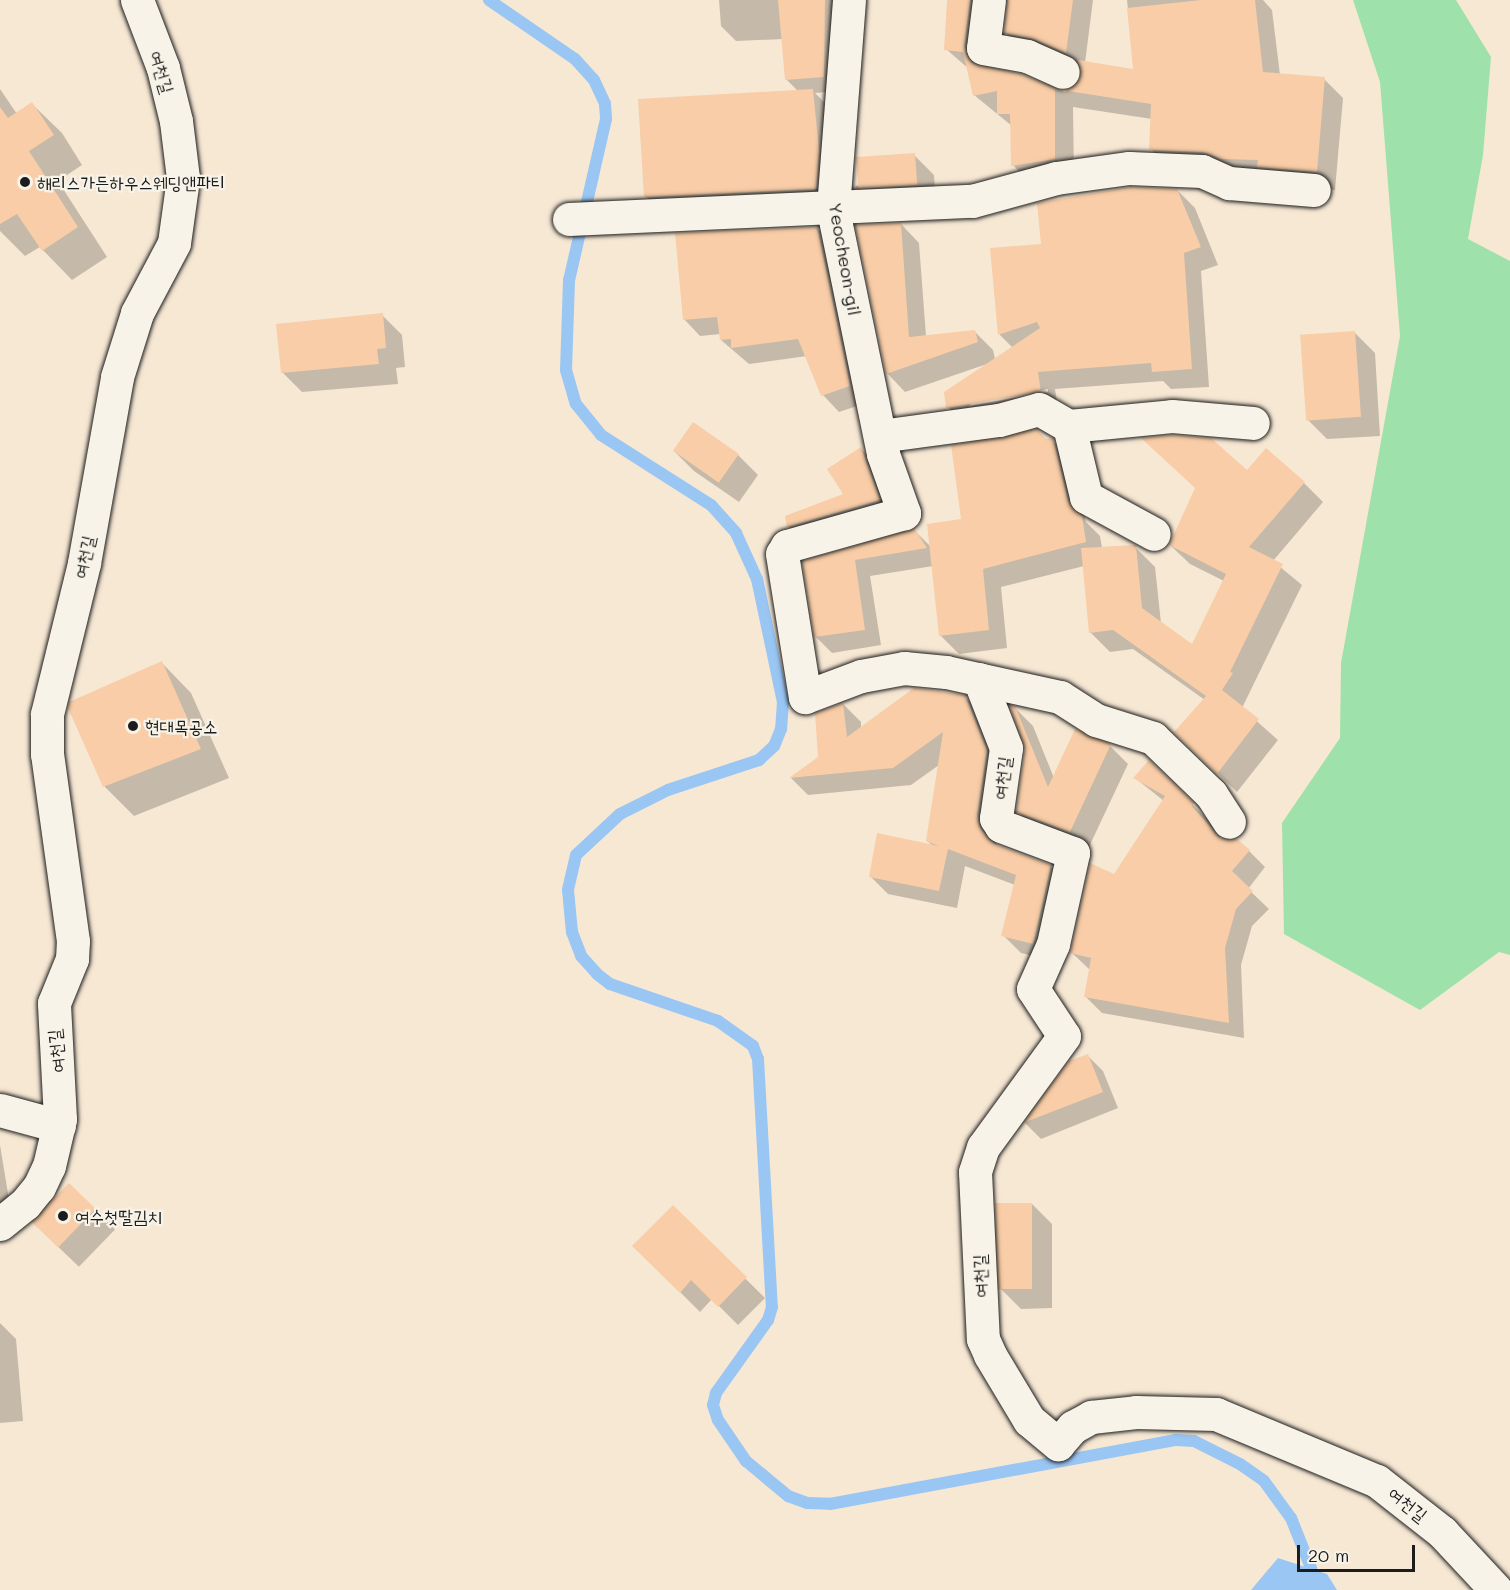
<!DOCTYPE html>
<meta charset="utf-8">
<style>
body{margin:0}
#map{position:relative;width:1510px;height:1590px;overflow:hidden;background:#f7e8d4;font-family:Mali,"Poor Story",sans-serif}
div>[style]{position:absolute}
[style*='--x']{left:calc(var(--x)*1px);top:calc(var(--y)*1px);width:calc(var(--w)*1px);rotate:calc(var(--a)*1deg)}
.green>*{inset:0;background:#9ee1ab}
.water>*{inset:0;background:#9ac6f4}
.shadow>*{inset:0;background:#0003;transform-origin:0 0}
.stream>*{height:12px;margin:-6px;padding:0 6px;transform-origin:6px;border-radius:6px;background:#9ac6f4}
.building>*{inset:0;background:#f8cda7;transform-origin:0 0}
.roads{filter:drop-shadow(0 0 2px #1c1c1c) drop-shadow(0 0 2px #1c1c1c)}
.minor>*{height:33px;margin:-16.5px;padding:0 16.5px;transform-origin:16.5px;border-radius:16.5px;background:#f7f3e8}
.dots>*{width:16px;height:16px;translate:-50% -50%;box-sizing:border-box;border:3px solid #f7f3e8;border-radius:50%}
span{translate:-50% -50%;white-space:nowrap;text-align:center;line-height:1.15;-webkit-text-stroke:4.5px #f7f3e8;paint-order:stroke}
.street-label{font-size:18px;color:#1c1c1c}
.poi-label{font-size:18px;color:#1c1c1c}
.left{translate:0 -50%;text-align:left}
.scale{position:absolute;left:1297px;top:1545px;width:118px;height:27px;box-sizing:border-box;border:3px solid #1c1c1c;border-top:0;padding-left:8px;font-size:18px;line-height:21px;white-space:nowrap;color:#1c1c1c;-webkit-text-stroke:4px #f7f3e8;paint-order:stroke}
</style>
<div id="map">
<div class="green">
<i style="clip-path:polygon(1353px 0,1456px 0,1491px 57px,1483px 155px,1468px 239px,1510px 261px,1510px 955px,1499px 952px,1420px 1010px,1284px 934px,1282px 823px,1340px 738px,1341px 663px,1400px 336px,1380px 82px)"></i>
</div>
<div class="water">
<i style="clip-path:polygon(1278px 1558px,1327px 1574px,1337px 1590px,1251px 1590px)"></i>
</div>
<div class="shadow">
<i style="clip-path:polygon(719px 0,856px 0,839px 91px,815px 93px,830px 108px,833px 207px,663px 214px,645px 196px,798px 91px,786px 79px,783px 39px,736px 41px,721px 26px)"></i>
<i style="clip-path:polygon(evenodd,949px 0,1093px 0,1085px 63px,1134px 71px,1127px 0,1263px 0,1272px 10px,1280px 75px,1324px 79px,1343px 98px,1335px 190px,1170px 168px,1151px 149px,1152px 119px,1073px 107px,1074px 178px,1031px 184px,1013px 165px,1012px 126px,974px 95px,969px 69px,946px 49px,949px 0,1007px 1px,1005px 32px,1024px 51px,1055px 57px,1080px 69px,1082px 80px,1065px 92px,1021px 75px,983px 67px,989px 17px,993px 7px,1007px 1px)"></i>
<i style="clip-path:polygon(0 89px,17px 114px,32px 104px,62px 133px,82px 165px,58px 181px,107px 257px,72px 280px,40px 247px,25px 256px,0 231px)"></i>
<i style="clip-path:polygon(914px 155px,934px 175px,936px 204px,875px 207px,855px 187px)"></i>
<i style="clip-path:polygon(evenodd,1177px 190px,1195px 208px,1218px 265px,1201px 271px,1209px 387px,1171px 389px,1163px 381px,1055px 389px,1058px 409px,966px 425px,948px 407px,987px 364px,905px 392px,887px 373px,901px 224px,919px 243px,926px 336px,975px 332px,993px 350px,995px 359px,1013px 348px,1000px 335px,992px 249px,1042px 245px,1177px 190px,1048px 389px,1048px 392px,969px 406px,972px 402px,1048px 389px)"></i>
<i style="clip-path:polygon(817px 228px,833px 245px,866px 403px,839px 412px,823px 395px,807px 356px,749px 364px,721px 340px,721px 334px,700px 336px,684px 319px)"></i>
<i style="clip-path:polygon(382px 315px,402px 335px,405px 367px,396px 368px,398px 384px,302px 392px,282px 372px)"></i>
<i style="clip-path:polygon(1355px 333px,1375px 353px,1380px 436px,1327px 439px,1307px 419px)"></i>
<i style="clip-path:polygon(1046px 440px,1052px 440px,1071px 459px,1086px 522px,1100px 536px,1102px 548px,1135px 547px,1155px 567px,1161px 623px,1193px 646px,1224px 581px,1190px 564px,1170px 545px,1247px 472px,1304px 483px,1323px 502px,1273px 561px,1302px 585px,1242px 708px,1278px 740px,1237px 792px,1196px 752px,1205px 700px,1133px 649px,1110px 652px,1090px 632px,1084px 566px,1001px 587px,1007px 648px,959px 654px,940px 635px,933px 566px,870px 576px,881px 645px,832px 653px,816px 637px,804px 562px,914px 530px,931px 547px)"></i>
<i style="clip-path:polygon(861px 449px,877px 465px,895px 517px,805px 542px,788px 526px,845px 495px)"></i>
<i style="clip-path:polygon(674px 451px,738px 455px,758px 475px,739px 502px,694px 471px)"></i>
<i style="clip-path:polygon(162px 663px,191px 693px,229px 778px,134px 816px,105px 787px,69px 707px)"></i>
<i style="clip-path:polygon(965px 697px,983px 715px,1004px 769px,995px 834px,997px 846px,1050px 866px,1068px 884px,1050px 960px,1021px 953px,1003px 935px,1015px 885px,965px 866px,957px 908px,888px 894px,870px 876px,933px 846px,927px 841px,939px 765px,911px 785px,808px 795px,791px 778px,820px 757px,843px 704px,861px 722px,861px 728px)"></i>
<i style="clip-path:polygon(1015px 708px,1033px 726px,1054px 778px,1110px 746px,1128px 764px,1088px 849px,1035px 829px,1017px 811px,1026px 750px)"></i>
<i style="clip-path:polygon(1149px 762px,1209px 821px,1222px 840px,1249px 851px,1265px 867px,1248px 889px,1269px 909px,1252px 926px,1241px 965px,1244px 1038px,1102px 1013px,1085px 996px,1090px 970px,1071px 952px,1164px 801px,1135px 778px)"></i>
<i style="clip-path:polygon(1087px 1055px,1103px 1071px,1118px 1108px,1041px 1139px,1025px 1123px,1070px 1062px)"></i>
<i style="clip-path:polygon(0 1145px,11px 1212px,0 1213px)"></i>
<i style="left:69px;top:1185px;width:64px;height:52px;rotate:44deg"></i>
<i style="clip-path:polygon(1032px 1204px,1052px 1224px,1052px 1308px,1021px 1309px,1001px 1289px)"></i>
<i style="clip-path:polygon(673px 1207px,765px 1298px,738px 1325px,712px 1299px,700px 1312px,634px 1246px)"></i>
<i style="clip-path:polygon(0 1323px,16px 1339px,23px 1421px,0 1423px)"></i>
</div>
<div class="stream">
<i style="--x:489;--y:0;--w:104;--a:34.5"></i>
<i style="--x:575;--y:59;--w:28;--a:48"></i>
<i style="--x:594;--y:80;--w:26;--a:65"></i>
<i style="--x:605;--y:104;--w:15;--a:86"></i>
<i style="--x:606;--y:119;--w:165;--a:102.9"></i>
<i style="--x:569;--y:280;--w:90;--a:91.9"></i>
<i style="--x:566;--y:370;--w:35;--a:74"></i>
<i style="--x:576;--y:404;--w:40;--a:51"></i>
<i style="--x:601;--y:435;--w:130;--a:32.5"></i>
<i style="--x:711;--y:505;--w:38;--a:48"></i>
<i style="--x:736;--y:533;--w:51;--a:65.5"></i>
<i style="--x:757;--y:579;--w:126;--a:78.1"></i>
<i style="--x:783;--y:702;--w:27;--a:94"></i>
<i style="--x:781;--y:729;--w:18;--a:112"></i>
<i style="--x:774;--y:746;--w:21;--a:137"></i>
<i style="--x:759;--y:760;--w:96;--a:161.8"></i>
<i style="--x:668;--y:790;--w:54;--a:153.4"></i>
<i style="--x:620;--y:814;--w:60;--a:137"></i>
<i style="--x:576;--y:855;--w:36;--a:103"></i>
<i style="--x:568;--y:890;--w:42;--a:84.6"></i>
<i style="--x:572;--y:932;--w:26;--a:69"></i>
<i style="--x:581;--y:956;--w:24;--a:48"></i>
<i style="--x:597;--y:974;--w:16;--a:38"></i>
<i style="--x:610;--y:984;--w:114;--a:18.9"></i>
<i style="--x:718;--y:1021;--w:43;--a:35.5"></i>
<i style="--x:753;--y:1046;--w:14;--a:69"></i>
<i style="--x:758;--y:1059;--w:248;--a:86.8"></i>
<i style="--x:772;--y:1307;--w:14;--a:107"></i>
<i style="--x:768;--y:1320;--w:90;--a:125.5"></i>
<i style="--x:716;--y:1393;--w:12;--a:104"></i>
<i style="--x:713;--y:1405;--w:16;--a:72"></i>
<i style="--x:718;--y:1420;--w:50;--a:55.7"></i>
<i style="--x:746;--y:1461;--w:55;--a:39.8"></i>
<i style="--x:788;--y:1496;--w:20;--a:20"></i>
<i style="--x:807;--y:1503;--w:23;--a:2"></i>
<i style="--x:830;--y:1504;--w:352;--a:-10.5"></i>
<i style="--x:1176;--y:1440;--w:18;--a:3"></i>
<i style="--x:1194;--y:1441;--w:51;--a:26.6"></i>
<i style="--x:1240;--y:1464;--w:29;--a:35"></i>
<i style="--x:1264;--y:1481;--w:46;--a:53.9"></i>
<i style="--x:1291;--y:1518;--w:54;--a:68.2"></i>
</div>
<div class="building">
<i style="clip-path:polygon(778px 0,825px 0,824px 77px,785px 80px)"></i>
<i style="clip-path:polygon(947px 0,970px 0,964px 46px,972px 63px,1021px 74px,1064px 91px,1080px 79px,1078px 60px,1133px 69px,1127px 8px,1201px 0,1255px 0,1263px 72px,1325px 77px,1317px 172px,1257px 167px,1258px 160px,1222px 159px,1203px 152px,1149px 150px,1151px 104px,1055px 89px,1055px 159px,1011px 166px,1010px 114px,997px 114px,997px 91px,973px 96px,963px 52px,944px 50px)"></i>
<i style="clip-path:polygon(1007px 0,1073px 0,1066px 53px,1034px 39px,1004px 33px)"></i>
<i style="clip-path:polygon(813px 89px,819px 151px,816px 189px,644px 197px,638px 99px)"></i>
<i style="clip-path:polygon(32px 102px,54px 135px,29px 151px,78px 227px,42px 251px,17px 214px,0 224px,0 107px,8px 118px)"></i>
<i style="left:915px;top:153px;width:32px;height:59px;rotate:86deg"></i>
<i style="clip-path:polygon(1130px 187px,1177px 189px,1201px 247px,1184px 253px,1192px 369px,1152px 372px,1151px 363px,1038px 372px,1041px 392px,946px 408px,944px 392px,1040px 328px,1037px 322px,998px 335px,990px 248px,1041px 244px,1037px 203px)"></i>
<i style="clip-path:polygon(901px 223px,909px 337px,975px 330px,978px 342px,886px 374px,855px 225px)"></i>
<i style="clip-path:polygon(817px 227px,850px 386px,821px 396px,798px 339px,731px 348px,731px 339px,720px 340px,717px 317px,683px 320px,675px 233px)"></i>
<i style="clip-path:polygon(383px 313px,386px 348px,377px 349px,379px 364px,281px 373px,276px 324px)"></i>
<i style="left:1355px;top:331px;width:86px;height:55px;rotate:86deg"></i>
<i style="left:693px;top:422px;width:56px;height:35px;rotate:35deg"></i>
<i style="clip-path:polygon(1036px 429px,1046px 439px,1053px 438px,1068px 501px,1082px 516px,1086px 542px,983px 569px,989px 630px,939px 636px,927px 524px,961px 519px,951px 445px)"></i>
<i style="clip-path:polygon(1172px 435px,1211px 438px,1247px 470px,1266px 448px,1305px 482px,1249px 547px,1283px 564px,1230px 672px,1233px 673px,1222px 690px,1259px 719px,1217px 774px,1174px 732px,1206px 696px,1113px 630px,1089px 633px,1081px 548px,1136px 545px,1142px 608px,1192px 644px,1226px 574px,1169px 545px,1195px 488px,1141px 438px)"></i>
<i style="clip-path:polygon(861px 447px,880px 500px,787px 527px,785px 516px,843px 494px,827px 469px)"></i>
<i style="clip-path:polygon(914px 528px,927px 548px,855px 560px,865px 630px,814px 637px,802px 561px)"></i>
<i style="clip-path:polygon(162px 661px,201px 749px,103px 787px,68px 708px,69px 702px)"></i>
<i style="clip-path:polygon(914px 688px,965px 695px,987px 750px,977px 815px,980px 828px,994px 844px,1051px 865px,1033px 944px,1001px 936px,1016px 875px,948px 849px,939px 891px,869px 877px,877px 833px,939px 846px,926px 841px,943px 732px,893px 768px,789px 778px,818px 757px,815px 713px,843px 703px,847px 737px)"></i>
<i style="clip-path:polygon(1009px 705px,1015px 706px,1048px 787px,1075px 729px,1111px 744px,1070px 832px,1016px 812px,1025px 750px)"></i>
<i style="clip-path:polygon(1149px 760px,1194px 803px,1192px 806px,1220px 838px,1237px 839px,1250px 850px,1232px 871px,1253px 891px,1236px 909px,1225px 948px,1229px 1023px,1084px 997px,1091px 958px,1070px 953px,1090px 863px,1114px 874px,1165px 796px,1133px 778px)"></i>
<i style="clip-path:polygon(1088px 1054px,1103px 1092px,1023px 1123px,1069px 1061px)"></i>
<i style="left:69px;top:1183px;width:37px;height:54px;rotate:44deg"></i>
<i style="left:995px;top:1203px;width:37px;height:86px"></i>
<i style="clip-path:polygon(673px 1205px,747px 1277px,718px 1307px,691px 1280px,680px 1293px,632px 1246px)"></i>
</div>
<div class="roads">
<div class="minor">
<i style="--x:849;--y:0;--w:211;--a:94.4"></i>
<i style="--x:833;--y:210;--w:249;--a:78.4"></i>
<i style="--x:883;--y:454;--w:63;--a:70.4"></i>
<i style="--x:904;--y:513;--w:122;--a:164.2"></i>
<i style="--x:787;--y:546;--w:9;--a:122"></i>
<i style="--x:782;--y:554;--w:145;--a:80.9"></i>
<i style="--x:805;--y:697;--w:60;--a:-20.6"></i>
<i style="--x:861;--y:676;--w:44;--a:-10.5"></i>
<i style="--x:904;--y:668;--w:42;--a:5.4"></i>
<i style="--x:946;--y:672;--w:117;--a:12.4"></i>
<i style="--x:1060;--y:697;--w:43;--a:32.6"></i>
<i style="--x:1096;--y:720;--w:60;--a:17.5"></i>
<i style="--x:1153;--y:738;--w:81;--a:44"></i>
<i style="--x:1211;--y:794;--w:33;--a:57"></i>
<i style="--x:989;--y:0;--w:48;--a:97.1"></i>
<i style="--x:983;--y:48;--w:45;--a:10.3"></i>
<i style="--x:1027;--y:56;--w:39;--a:24"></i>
<i style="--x:569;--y:219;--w:403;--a:-2.6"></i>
<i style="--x:972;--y:201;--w:87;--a:-15.3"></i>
<i style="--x:1056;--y:178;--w:74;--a:-7.8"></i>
<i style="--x:1129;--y:168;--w:73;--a:2.4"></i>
<i style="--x:1202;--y:171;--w:30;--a:24"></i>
<i style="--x:1229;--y:183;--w:85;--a:4.7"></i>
<i style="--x:1069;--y:426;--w:73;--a:76.5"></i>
<i style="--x:1086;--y:497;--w:77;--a:28.6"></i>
<i style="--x:880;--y:436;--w:120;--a:-7.7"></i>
<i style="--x:999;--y:420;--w:41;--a:-15.4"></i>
<i style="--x:1039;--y:409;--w:34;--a:30"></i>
<i style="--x:1069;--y:426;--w:103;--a:-5.5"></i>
<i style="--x:1172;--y:416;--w:81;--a:4.9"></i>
<i style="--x:979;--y:679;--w:74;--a:68.6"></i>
<i style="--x:1006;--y:748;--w:71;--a:98.1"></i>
<i style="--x:996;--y:818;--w:9;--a:58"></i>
<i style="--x:1001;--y:826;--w:77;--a:20.6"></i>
<i style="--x:1073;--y:853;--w:93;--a:102.4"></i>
<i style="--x:1053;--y:944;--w:49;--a:114"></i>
<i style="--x:1033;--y:989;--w:56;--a:56.6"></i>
<i style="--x:1064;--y:1036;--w:137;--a:126.1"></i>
<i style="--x:983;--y:1147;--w:26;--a:108"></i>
<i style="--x:975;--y:1172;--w:167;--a:87.3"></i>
<i style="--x:983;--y:1339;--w:17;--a:66"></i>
<i style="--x:990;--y:1355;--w:76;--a:59"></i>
<i style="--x:1029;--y:1420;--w:38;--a:40"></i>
<i style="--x:1058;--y:1444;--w:23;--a:-49"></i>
<i style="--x:1073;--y:1427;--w:21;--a:-29"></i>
<i style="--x:1091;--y:1417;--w:45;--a:-6.3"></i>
<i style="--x:1136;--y:1412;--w:80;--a:1.4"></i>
<i style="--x:1216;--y:1414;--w:174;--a:22.6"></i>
<i style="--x:1377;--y:1481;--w:83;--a:38.1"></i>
<i style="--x:1442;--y:1532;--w:79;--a:47"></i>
<i style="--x:0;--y:1110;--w:61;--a:15.2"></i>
<i style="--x:0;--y:1224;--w:32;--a:-39"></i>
<i style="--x:25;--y:1204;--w:22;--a:-51"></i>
<i style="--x:39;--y:1187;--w:23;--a:-65"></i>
<i style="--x:49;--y:1166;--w:48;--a:-76.8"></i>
<i style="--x:60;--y:1119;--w:116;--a:-93"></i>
<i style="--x:54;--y:1003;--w:48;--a:-67.8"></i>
<i style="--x:72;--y:959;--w:18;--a:-87"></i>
<i style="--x:73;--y:941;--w:189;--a:-97.9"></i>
<i style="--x:47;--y:754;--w:40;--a:-90"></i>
<i style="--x:47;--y:714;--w:155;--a:-76.2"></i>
<i style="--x:84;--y:563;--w:189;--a:-79.9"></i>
<i style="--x:117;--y:377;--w:67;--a:-72.6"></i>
<i style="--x:137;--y:313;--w:79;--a:-62.1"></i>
<i style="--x:174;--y:243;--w:66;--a:-82.1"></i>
<i style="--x:183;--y:178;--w:57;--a:-97"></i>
<i style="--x:176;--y:121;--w:55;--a:-103.8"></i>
<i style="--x:163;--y:68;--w:73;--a:-110.9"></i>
</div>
</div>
<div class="dots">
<i style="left:25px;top:182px;background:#1c1c1c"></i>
<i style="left:133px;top:726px;background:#1c1c1c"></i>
<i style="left:63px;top:1216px;background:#1c1c1c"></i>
</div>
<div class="street-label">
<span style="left:162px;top:72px;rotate:73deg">여천길</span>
<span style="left:845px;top:259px;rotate:80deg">Yeocheon-gil</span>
<span style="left:84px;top:557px;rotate:-78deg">여천길</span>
<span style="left:1002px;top:778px;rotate:-83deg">여천길</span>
<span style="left:56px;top:1051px;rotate:-96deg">여천길</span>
<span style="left:980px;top:1276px;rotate:-92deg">여천길</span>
<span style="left:1408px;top:1504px;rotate:38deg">여천길</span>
</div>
<div class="poi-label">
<span class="left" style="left:37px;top:182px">해리스가든하우스웨딩앤파티</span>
<span class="left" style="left:145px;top:726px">현대목공소</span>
<span class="left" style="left:75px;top:1216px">여수첫딸김치</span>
</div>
<div class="scale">20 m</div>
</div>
